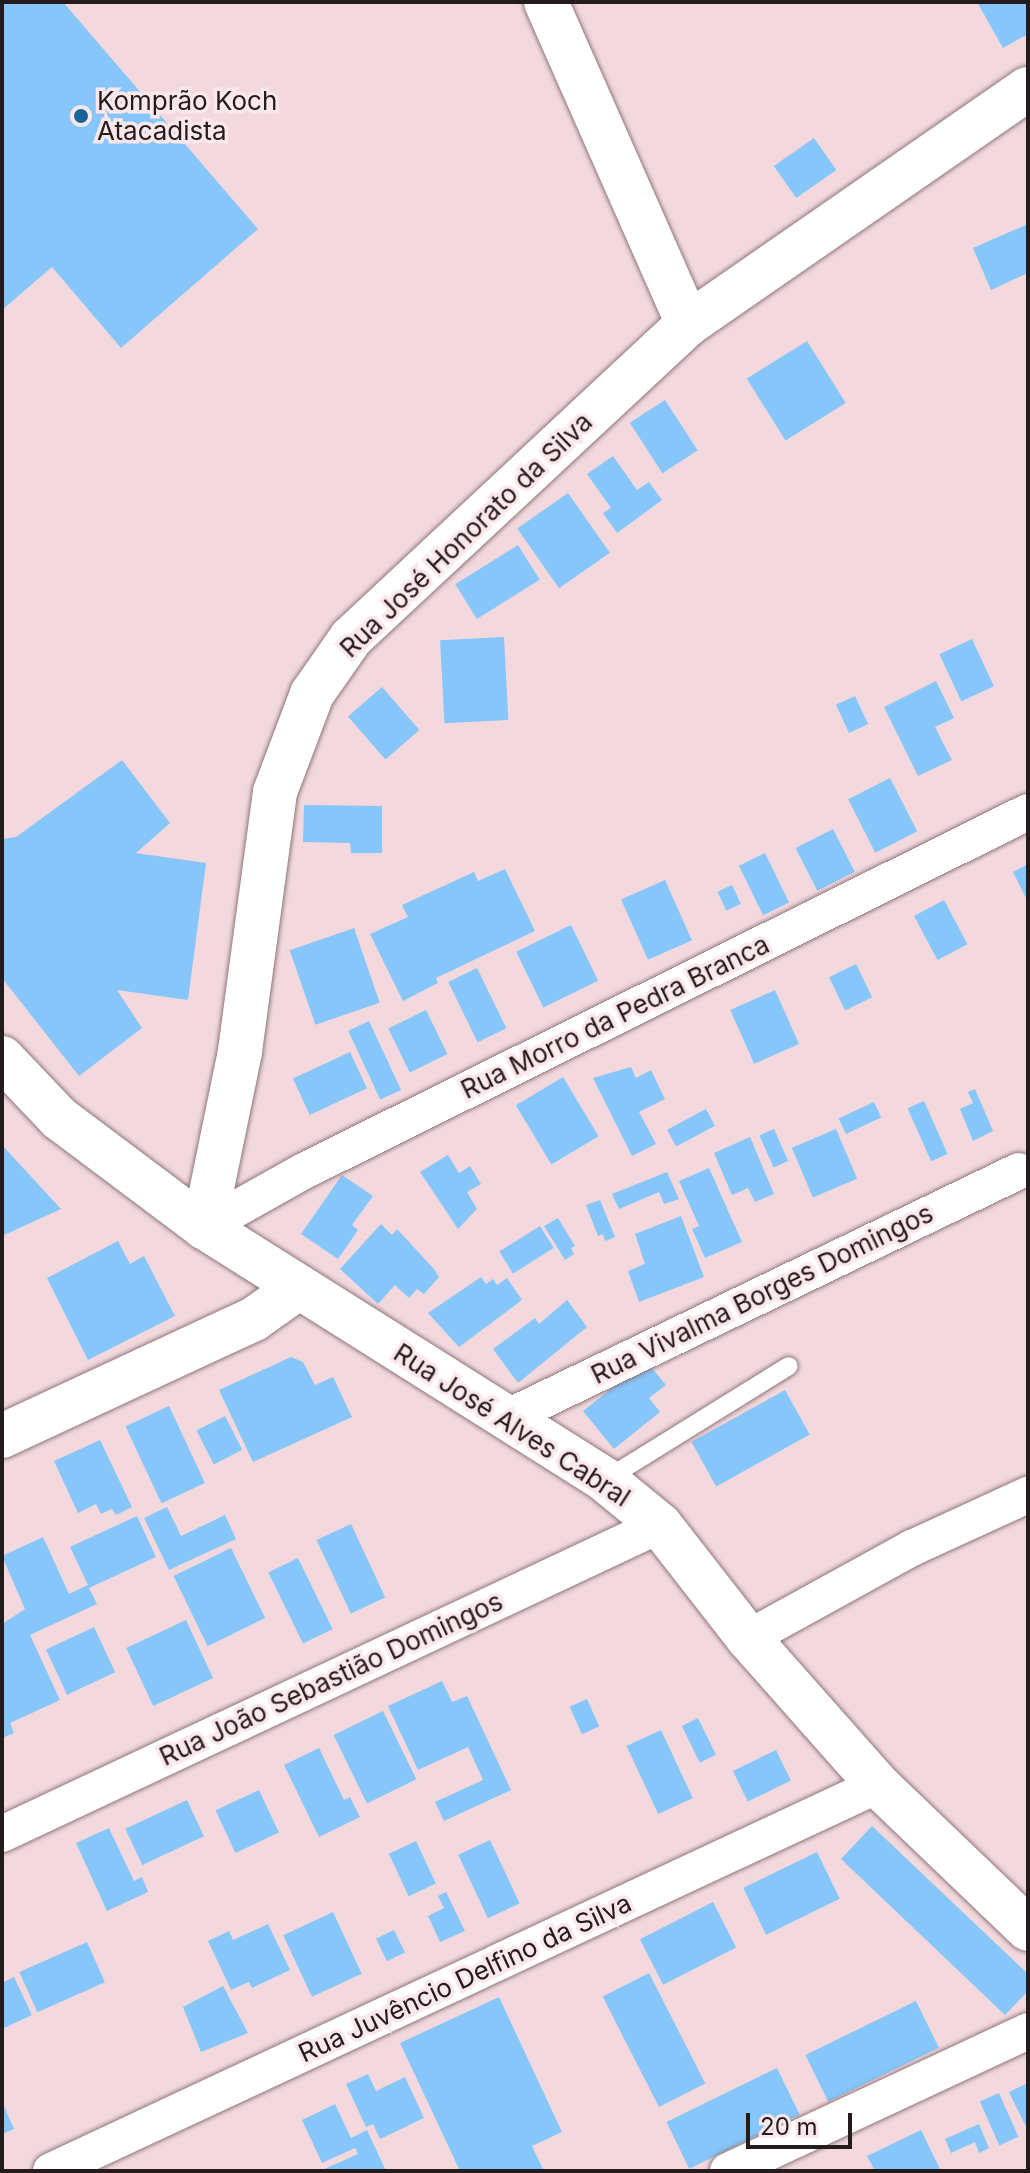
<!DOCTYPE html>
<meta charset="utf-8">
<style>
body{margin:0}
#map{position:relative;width:1030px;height:2173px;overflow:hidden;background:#f3d9dd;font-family:Inter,sans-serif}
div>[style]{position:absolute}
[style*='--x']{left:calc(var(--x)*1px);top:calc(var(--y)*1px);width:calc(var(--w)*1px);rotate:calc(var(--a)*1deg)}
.building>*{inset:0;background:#86c6fa;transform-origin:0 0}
.roads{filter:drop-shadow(0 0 2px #8e777b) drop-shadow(0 0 2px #8e777b)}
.lane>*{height:18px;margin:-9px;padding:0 9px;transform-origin:9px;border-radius:9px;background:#fff}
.street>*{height:36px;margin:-18px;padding:0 18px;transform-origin:18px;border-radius:18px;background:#fff}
.secondary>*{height:44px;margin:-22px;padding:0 22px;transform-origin:22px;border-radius:22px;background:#fff}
.dots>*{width:22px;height:22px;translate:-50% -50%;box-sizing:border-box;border:4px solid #fce8eb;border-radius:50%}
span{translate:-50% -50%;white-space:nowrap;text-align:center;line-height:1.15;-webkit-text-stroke:7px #fce8eb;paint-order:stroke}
.poi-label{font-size:26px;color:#241b1c}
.left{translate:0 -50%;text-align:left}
.street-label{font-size:26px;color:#241b1c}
.frame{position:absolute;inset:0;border:4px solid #241b1c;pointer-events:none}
.scale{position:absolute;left:746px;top:2113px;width:106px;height:36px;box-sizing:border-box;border:4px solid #241b1c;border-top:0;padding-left:10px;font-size:24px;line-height:28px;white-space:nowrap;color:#241b1c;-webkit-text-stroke:6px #fce8eb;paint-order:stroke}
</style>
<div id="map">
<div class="building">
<i style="clip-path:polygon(2px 2px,63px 2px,258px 229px,121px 348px,52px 267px,2px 310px)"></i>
<i style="clip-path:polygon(977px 2px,1028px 2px,1028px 34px,1003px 48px)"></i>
<i style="left:814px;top:138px;width:39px;height:49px;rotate:55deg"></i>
<i style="clip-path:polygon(1028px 224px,1028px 273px,991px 290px,973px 248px)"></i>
<i style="left:807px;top:341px;width:73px;height:71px;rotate:58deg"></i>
<i style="left:665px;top:400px;width:60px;height:42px;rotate:57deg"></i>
<i style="clip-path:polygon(613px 456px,637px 490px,649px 482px,662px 500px,617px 533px,603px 513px,611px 508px,587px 474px)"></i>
<i style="left:568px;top:493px;width:73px;height:62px;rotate:55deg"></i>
<i style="left:518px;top:545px;width:41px;height:74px;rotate:58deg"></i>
<i style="left:504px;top:637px;width:83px;height:64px;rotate:87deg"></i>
<i style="left:972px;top:639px;width:52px;height:36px;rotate:65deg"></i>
<i style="clip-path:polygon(936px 681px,954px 718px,935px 727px,952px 760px,918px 776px,884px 707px)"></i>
<i style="left:382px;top:687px;width:57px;height:45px;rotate:49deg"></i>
<i style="left:855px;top:696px;width:31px;height:21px;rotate:65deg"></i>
<i style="clip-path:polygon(122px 760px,170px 823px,136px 853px,206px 863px,188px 1000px,117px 990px,142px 1028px,79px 1076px,2px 978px,2px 839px,16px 837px)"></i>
<i style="left:890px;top:778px;width:60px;height:47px;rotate:63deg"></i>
<i style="clip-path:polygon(304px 805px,382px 806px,382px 853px,351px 853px,350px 843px,303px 842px)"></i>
<i style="left:833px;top:829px;width:48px;height:42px;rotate:63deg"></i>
<i style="left:765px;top:853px;width:55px;height:29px;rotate:64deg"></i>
<i style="clip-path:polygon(1028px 864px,1028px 902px,1013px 872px)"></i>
<i style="clip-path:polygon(505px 869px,535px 931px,436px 978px,438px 983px,403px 1001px,370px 934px,408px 917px,402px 905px,474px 872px,478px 881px)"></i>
<i style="left:665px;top:880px;width:66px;height:48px;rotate:66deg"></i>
<i style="left:732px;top:885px;width:21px;height:16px;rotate:65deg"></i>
<i style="left:944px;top:900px;width:50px;height:34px;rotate:62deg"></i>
<i style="left:571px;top:925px;width:62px;height:61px;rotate:64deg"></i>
<i style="left:354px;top:928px;width:79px;height:68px;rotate:71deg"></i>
<i style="left:856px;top:964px;width:37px;height:30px;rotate:64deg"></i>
<i style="left:477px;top:968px;width:67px;height:32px;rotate:64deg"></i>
<i style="left:775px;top:990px;width:59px;height:49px;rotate:66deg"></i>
<i style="left:426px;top:1010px;width:49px;height:42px;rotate:64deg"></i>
<i style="left:369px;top:1021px;width:76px;height:23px;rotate:65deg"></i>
<i style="left:350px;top:1052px;width:40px;height:63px;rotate:65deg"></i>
<i style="clip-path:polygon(631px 1067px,636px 1078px,651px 1070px,665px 1099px,639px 1112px,656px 1144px,632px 1156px,593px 1078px)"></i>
<i style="left:563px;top:1077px;width:69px;height:55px;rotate:59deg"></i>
<i style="clip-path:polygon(975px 1089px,993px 1131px,973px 1141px,960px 1109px,973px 1103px,968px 1092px)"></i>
<i style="left:924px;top:1101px;width:58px;height:18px;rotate:66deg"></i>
<i style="left:874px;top:1102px;width:17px;height:39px;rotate:65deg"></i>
<i style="left:706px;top:1109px;width:19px;height:44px;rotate:62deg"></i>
<i style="left:774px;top:1129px;width:35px;height:16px;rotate:66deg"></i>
<i style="left:836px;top:1129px;width:54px;height:48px;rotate:67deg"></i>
<i style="clip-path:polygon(750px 1137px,774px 1194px,755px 1202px,748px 1188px,732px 1195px,714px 1153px)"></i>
<i style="clip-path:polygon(2px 1145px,61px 1209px,2px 1236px)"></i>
<i style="clip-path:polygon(448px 1155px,459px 1173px,470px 1166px,481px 1184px,467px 1192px,477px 1209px,458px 1229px,420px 1172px)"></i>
<i style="clip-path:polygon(709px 1168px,742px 1242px,705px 1258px,692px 1229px,699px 1226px,679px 1181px)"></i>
<i style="clip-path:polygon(667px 1172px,679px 1199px,664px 1204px,659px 1192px,619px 1209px,612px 1194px)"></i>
<i style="clip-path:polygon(342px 1175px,373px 1196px,352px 1225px,358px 1230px,338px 1259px,301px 1234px)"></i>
<i style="clip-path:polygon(600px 1200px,615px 1237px,605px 1241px,603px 1234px,598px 1236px,586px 1205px)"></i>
<i style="clip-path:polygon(681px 1216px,704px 1277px,639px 1302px,628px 1271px,645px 1264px,635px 1234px)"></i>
<i style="clip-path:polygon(558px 1218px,575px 1246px,571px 1248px,574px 1254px,565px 1260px,544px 1226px)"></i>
<i style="clip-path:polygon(381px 1224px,392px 1235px,397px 1229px,434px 1269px,439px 1277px,424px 1294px,417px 1289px,409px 1298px,395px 1285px,378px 1304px,340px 1269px)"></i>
<i style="left:540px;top:1226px;width:26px;height:48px;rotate:58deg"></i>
<i style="clip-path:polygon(118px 1241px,130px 1264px,144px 1256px,175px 1316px,88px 1360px,47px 1278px)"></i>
<i style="clip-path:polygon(481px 1277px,486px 1284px,493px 1279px,497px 1285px,507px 1278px,522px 1300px,459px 1347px,428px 1313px)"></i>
<i style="clip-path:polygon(567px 1300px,587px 1327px,518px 1383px,493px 1349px,535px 1318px,539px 1324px)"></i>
<i style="clip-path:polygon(291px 1357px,303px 1362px,315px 1385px,333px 1377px,352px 1417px,253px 1462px,219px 1390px)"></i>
<i style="clip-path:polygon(646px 1361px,666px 1385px,649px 1398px,660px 1412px,614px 1449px,583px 1411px)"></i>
<i style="left:785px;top:1390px;width:51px;height:107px;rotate:61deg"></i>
<i style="left:169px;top:1406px;width:85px;height:48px;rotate:65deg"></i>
<i style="left:225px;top:1416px;width:38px;height:32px;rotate:63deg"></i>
<i style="clip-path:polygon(100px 1440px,132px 1507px,116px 1515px,112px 1509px,101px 1514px,96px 1504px,78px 1513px,54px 1461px)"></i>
<i style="clip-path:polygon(167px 1507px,181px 1536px,225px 1515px,236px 1539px,169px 1570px,144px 1518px)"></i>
<i style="clip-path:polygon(137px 1516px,156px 1557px,89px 1588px,97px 1604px,30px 1635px,60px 1700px,10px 1723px,14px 1733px,2px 1738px,2px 1624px,25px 1609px,2px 1556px,43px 1537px,69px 1594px,88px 1585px,70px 1547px)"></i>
<i style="left:351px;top:1524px;width:81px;height:38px;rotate:65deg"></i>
<i style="left:231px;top:1548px;width:78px;height:64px;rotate:64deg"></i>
<i style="left:298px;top:1558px;width:79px;height:33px;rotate:64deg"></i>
<i style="left:186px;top:1620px;width:64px;height:66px;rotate:65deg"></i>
<i style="left:94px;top:1627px;width:50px;height:53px;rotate:65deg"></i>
<i style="clip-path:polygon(442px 1681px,452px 1702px,467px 1696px,511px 1790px,444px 1821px,435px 1802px,483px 1780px,468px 1747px,418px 1770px,388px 1706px)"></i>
<i style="left:587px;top:1699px;width:30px;height:19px;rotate:66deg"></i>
<i style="left:383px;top:1711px;width:76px;height:55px;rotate:64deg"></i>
<i style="left:698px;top:1718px;width:41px;height:18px;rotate:64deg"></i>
<i style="left:661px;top:1730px;width:75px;height:38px;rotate:65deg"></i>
<i style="clip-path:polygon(319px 1748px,344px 1800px,350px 1797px,360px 1817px,319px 1837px,284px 1765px)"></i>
<i style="left:776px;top:1750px;width:34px;height:48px;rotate:64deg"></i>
<i style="left:259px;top:1790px;width:47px;height:48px;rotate:65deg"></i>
<i style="left:187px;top:1800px;width:40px;height:68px;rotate:65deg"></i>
<i style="clip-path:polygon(872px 1826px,1028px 1974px,1028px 1991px,1005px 2015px,841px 1859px)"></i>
<i style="clip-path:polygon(109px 1828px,134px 1881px,142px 1877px,148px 1892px,107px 1911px,76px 1843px)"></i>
<i style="left:490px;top:1840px;width:70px;height:35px;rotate:65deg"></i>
<i style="left:416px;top:1841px;width:47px;height:30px;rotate:65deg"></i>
<i style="left:817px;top:1852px;width:52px;height:82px;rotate:64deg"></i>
<i style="clip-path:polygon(446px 1892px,465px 1931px,440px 1942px,428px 1916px,444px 1908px,438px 1896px)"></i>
<i style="left:713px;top:1902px;width:51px;height:82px;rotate:63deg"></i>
<i style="left:333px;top:1912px;width:68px;height:55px;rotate:65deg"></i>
<i style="clip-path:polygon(268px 1924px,290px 1970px,252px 1988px,249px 1982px,231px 1990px,208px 1941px,229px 1931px,233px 1940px)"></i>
<i style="left:394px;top:1930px;width:25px;height:20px;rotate:64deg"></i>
<i style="left:87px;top:1942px;width:44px;height:74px;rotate:66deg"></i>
<i style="left:649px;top:1973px;width:124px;height:52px;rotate:63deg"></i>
<i style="clip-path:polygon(14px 1977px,32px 2015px,2px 2029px,2px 1983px)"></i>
<i style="clip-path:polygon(223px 1986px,248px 2033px,201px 2052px,183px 2007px)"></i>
<i style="clip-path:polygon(499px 1997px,562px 2132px,532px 2146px,544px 2171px,460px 2171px,400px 2043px)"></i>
<i style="left:916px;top:2001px;width:52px;height:123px;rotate:64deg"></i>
<i style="left:777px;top:2068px;width:52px;height:123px;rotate:64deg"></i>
<i style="clip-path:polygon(368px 2074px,376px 2091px,405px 2077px,424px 2118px,380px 2139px,373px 2124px,366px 2127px,346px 2084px)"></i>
<i style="clip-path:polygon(1028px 2083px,1028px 2131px,1009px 2092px)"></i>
<i style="left:999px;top:2093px;width:48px;height:21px;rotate:66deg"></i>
<i style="clip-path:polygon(2px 2102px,14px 2129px,2px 2134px)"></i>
<i style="clip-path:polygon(335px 2104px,351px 2138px,367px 2130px,386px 2171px,320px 2171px,358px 2154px,355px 2148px,322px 2163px,302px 2120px)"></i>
<i style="clip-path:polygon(979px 2124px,989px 2148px,979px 2153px,975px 2142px,951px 2153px,945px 2139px)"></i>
<i style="clip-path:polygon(921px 2130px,941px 2171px,875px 2171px,867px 2156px)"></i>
</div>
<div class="roads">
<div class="lane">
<i style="--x:605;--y:1480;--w:216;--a:-31.8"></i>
</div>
<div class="street">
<i style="--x:204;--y:1227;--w:112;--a:-29.3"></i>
<i style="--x:302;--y:1172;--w:810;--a:-26.38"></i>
<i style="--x:506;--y:1418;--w:569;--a:-25.71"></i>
<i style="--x:748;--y:1638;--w:187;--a:-28.8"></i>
<i style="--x:912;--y:1548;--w:128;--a:-24.6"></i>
<i style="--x:2;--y:1834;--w:727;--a:-25.15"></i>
<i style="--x:51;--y:2171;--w:913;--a:-25.02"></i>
<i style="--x:728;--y:2171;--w:331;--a:-25"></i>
</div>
<div class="secondary">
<i style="--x:546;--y:2;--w:352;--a:66.2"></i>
<i style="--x:2;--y:1058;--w:83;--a:46.5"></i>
<i style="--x:59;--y:1118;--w:181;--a:36.9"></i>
<i style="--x:204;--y:1227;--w:474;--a:32.2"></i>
<i style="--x:605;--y:1480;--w:71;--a:39.3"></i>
<i style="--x:660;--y:1525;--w:143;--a:52.1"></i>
<i style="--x:748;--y:1638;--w:196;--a:48.5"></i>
<i style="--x:878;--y:1785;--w:208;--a:43.8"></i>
<i style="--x:204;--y:1227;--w:180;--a:-78.4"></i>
<i style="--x:240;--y:1051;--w:261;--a:-82.3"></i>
<i style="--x:275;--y:792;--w:105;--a:-69.3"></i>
<i style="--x:312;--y:694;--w:68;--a:-55.1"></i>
<i style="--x:351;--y:638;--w:461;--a:-43"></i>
<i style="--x:688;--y:324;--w:413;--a:-34.7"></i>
<i style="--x:2;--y:1436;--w:278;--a:-24.9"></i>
<i style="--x:254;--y:1319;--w:54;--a:-35.2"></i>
</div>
</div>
<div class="dots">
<i style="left:81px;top:116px;background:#196497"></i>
</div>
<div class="poi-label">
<span class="left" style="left:97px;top:116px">Komprão Koch<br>Atacadista</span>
</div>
<div class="street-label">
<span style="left:466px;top:535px;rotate:-44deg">Rua José Honorato da Silva</span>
<span style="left:615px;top:1017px;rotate:-26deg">Rua Morro da Pedra Branca</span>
<span style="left:762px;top:1294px;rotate:-26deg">Rua Vivalma Borges Domingos</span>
<span style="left:512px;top:1425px;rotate:33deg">Rua José Alves Cabral</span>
<span style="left:331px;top:1679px;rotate:-25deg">Rua João Sebastião Domingos</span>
<span style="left:465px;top:1978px;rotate:-25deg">Rua Juvêncio Delfino da Silva</span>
</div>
<div class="frame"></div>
<div class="scale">20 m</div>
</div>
